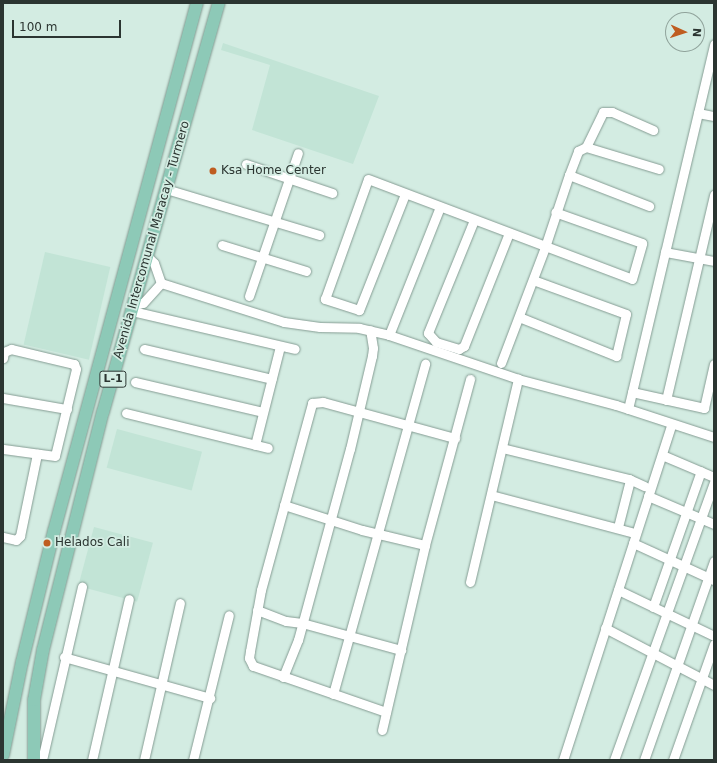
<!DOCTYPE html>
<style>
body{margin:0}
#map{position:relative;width:717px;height:763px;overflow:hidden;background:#d3ece2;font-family:"DejaVu Sans",sans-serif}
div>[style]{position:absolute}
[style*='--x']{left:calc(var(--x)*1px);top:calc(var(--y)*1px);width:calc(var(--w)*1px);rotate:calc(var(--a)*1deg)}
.built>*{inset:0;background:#c2e4d6;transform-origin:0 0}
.roads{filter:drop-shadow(0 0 1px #859c93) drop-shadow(0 0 1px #859c93)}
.minor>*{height:9px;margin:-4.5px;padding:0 4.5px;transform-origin:4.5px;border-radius:4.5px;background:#fff}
.major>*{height:12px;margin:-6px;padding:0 6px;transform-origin:6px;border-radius:6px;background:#8dc9b7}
.dots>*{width:11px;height:11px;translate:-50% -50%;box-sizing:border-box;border:2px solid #d3ece2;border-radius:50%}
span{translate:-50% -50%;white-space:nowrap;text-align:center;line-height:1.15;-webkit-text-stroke:3.5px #d3ece2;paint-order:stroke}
.shield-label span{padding:1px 3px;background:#d3ece2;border:1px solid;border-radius:3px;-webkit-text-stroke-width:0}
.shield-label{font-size:11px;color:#2b3531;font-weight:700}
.poi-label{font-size:12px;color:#2b3531}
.left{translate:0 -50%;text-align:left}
.street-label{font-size:12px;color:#2b3531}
.frame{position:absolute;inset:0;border:4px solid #2b3531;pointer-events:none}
.north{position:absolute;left:665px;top:12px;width:40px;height:40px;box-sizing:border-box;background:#d3ece2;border:1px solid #90a39b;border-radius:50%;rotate:93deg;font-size:11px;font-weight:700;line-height:16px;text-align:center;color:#2b3531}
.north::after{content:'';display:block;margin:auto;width:14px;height:18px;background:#bf5d20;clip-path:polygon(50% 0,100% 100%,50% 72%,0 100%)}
.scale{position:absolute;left:12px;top:20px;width:109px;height:18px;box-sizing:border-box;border:2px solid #2b3531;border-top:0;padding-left:5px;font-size:12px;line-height:14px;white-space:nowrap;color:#2b3531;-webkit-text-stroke:3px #d3ece2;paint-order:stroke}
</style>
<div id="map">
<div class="built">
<i style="clip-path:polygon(223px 43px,379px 96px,353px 164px,252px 130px,270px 65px,221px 50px)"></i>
<i style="left:45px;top:252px;width:67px;height:95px;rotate:13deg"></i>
<i style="left:117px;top:429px;width:88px;height:40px;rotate:15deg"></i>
<i style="left:94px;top:527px;width:61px;height:61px;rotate:15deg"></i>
</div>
<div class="roads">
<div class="minor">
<i style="--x:698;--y:113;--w:16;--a:11"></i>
<i style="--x:586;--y:147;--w:39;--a:-64"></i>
<i style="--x:603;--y:112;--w:9;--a:0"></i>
<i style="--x:612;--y:112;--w:45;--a:23.7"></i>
<i style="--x:246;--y:164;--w:91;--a:18.6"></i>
<i style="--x:569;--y:175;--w:26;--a:-69"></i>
<i style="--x:578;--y:151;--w:9;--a:-27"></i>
<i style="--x:586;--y:147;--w:76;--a:16.8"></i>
<i style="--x:166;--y:189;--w:160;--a:16.7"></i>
<i style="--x:405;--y:194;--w:125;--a:111.6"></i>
<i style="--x:359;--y:310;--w:36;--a:-162"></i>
<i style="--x:325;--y:299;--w:127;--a:-70.3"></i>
<i style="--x:368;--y:179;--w:282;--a:20.7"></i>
<i style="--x:632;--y:279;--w:37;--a:-74"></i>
<i style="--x:642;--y:243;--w:92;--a:-160.4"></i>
<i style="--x:474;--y:220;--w:122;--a:112.2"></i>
<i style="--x:428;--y:333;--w:12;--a:48"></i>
<i style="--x:436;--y:342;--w:24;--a:17"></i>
<i style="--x:459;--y:349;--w:6;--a:-31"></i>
<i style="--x:464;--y:346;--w:122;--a:-68.3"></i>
<i style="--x:222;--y:245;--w:88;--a:17.2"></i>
<i style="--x:665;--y:252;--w:50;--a:10.4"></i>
<i style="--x:148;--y:257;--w:8;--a:45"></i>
<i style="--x:154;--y:263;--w:21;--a:71"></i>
<i style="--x:161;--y:283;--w:129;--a:17.6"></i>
<i style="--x:284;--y:322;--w:36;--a:8"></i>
<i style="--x:320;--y:327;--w:39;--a:1"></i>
<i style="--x:359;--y:328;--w:31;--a:13"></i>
<i style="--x:389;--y:335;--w:136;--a:18.8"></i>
<i style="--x:518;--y:379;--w:101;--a:14.9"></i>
<i style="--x:616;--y:405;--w:103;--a:18.1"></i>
<i style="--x:249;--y:296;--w:151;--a:-71.1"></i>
<i style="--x:134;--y:305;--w:9;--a:-13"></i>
<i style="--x:143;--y:303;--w:27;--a:-48"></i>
<i style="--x:132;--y:311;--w:167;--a:13.1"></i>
<i style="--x:519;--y:317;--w:105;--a:21.9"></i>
<i style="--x:616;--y:356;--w:43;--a:-76.6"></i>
<i style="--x:626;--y:314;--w:99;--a:-159.9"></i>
<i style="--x:389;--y:335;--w:138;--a:-68.3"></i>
<i style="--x:144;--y:349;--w:131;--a:13.2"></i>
<i style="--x:3;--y:358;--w:6;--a:-81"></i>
<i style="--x:4;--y:352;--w:8;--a:-23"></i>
<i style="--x:11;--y:349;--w:65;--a:13.4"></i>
<i style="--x:74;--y:364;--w:5;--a:68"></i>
<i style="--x:76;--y:369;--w:89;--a:103.6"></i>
<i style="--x:55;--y:456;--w:52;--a:-172.3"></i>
<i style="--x:501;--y:363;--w:124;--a:-69.2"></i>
<i style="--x:545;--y:247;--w:76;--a:-71.6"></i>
<i style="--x:569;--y:175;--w:86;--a:21.2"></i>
<i style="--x:135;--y:382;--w:131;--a:13.2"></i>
<i style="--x:632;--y:392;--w:74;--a:12.5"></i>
<i style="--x:704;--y:408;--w:45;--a:-77.2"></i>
<i style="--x:3;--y:398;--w:65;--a:9.8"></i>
<i style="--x:666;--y:400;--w:211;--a:-76.8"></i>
<i style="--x:628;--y:409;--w:375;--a:-76.7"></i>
<i style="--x:126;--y:413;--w:146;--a:13.8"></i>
<i style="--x:255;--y:445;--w:102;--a:-75.8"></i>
<i style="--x:502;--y:448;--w:131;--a:13.7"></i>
<i style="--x:629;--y:479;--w:17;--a:25"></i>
<i style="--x:662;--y:455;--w:56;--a:22.9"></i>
<i style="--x:491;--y:495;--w:145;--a:14.8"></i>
<i style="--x:648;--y:496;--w:72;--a:23"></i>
<i style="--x:284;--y:505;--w:82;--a:17.8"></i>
<i style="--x:362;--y:530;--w:65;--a:13.4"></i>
<i style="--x:618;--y:527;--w:49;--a:-75.7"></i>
<i style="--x:3;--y:537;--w:13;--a:13"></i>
<i style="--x:16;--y:540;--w:6;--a:-45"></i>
<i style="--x:20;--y:536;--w:84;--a:-78.3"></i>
<i style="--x:633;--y:543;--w:89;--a:24.6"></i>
<i style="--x:470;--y:582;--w:209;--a:-76.7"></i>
<i style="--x:618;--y:590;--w:106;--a:25.6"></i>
<i style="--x:653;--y:607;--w:144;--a:-70.6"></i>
<i style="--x:257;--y:610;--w:31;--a:21"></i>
<i style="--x:286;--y:621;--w:16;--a:7"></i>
<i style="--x:302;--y:623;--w:103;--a:15.3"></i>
<i style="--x:605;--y:628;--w:123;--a:27.6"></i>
<i style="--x:64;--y:657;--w:152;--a:15.7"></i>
<i style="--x:283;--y:677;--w:40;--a:-68"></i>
<i style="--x:298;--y:640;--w:198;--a:-74.8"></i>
<i style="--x:350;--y:449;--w:96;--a:-76.7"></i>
<i style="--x:372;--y:356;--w:8;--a:-83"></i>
<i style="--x:373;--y:348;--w:18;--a:-99"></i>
<i style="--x:333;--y:694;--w:343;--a:-74.4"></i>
<i style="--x:386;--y:712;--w:141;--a:-160.9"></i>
<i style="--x:253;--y:666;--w:9;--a:-117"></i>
<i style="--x:249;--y:658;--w:7;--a:-82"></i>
<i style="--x:250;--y:651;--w:62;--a:-79.8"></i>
<i style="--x:261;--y:590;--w:194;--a:-74.7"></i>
<i style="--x:312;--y:403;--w:11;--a:-5"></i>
<i style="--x:323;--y:402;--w:137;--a:15.3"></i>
<i style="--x:382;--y:730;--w:190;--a:-76.9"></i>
<i style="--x:425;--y:545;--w:172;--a:-74.8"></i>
<i style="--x:42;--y:760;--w:178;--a:-77"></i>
<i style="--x:92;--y:760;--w:165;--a:-77.1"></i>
<i style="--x:144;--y:760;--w:161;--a:-77.1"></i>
<i style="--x:193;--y:760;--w:149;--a:-76.1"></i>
<i style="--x:563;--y:760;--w:352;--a:-72.1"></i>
<i style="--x:614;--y:760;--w:295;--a:-70.2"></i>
<i style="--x:644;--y:760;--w:211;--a:-70.6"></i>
<i style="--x:673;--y:760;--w:123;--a:-70.5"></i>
</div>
<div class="major">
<i style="--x:3;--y:755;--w:95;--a:-78.5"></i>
<i style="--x:22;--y:662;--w:135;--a:-76.3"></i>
<i style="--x:54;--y:531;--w:547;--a:-74.85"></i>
<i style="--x:34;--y:760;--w:60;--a:-90"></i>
<i style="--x:34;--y:700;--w:51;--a:-79.8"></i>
<i style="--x:43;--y:650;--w:245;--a:-75.9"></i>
<i style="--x:103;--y:412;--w:425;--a:-74.2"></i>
</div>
</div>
<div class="dots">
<i style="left:213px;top:171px;background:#bf5d20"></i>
<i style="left:47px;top:543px;background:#bf5d20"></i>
</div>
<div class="shield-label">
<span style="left:113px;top:379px">L-1</span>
</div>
<div class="poi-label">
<span class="left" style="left:221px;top:171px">Ksa Home Center</span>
<span class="left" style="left:55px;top:543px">Helados Cali</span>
</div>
<div class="street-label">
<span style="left:152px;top:240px;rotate:-74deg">Avenida Intercomunal Maracay - Turmero</span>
</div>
<div class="frame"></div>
<div class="north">N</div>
<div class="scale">100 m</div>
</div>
